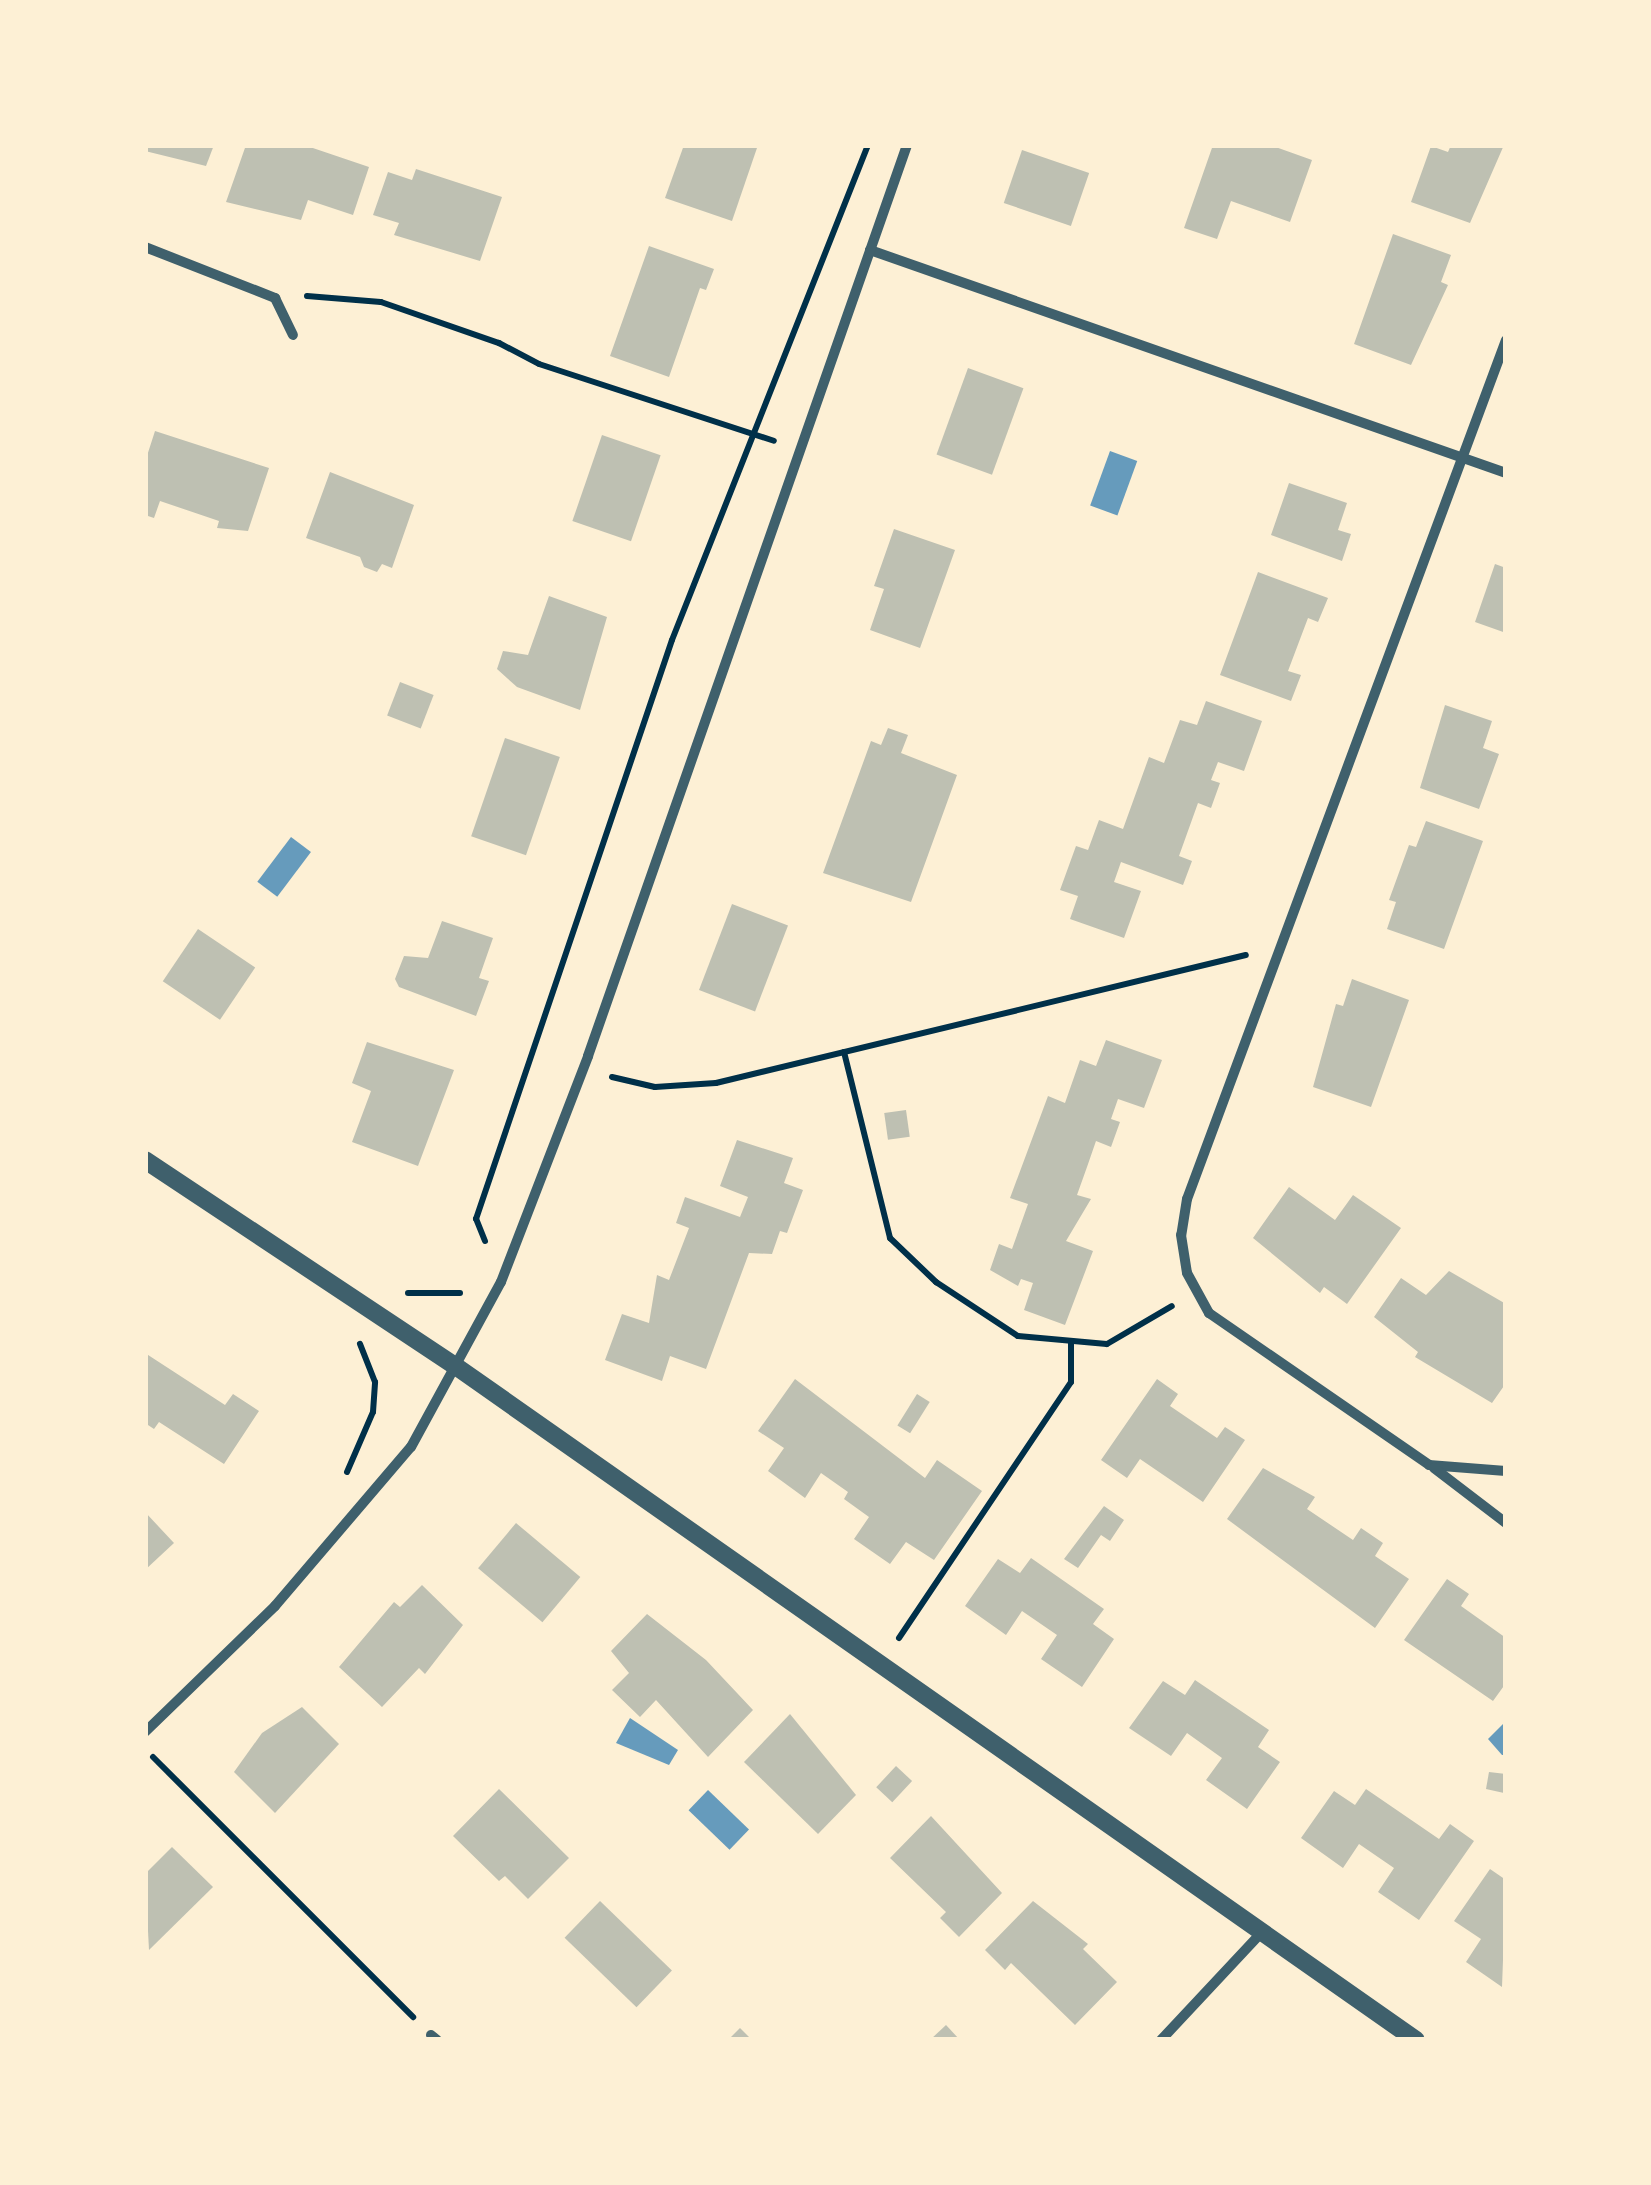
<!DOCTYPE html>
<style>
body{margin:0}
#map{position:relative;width:1651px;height:2185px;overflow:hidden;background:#fdf0d5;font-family:"Crimson Pro",serif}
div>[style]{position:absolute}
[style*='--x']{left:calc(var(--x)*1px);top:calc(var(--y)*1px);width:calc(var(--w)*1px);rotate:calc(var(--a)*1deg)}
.water>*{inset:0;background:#669bbc;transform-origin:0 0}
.building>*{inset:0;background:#bec0b2;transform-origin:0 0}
.path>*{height:6px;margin:-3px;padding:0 3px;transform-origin:3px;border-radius:3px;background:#003049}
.minor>*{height:10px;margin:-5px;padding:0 5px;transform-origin:5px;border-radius:5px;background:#3f606c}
.tertiary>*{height:18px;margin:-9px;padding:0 9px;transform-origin:9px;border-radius:9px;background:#3f606c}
span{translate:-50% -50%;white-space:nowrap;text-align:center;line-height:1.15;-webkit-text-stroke:8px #fdf0d5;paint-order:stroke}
.frame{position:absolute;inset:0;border:148px solid #fdf0d5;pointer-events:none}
</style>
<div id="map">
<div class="water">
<i style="left:1110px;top:451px;width:29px;height:58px;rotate:20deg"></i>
<i style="left:291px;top:837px;width:25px;height:56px;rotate:37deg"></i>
<i style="clip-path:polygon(630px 1718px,678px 1750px,669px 1765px,616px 1743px)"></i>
<i style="clip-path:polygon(1506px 1721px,1506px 1755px,1502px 1755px,1488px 1739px)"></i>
<i style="left:708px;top:1790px;width:57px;height:28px;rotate:44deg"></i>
</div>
<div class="building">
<i style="clip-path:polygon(145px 145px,214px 145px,206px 166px,145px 151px)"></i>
<i style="clip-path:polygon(246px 145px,304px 145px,369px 167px,353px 215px,308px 200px,301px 220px,226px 202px)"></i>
<i style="clip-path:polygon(684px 145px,758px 145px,732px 221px,665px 198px)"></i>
<i style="clip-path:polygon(1213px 145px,1270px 145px,1312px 160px,1290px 222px,1231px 201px,1217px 239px,1184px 228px)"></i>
<i style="clip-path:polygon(1451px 145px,1504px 145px,1470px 223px,1411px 202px,1431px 146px,1448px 152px)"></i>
<i style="left:1022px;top:150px;width:71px;height:56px;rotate:19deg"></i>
<i style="clip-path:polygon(416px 169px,502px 197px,480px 261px,394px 235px,399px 223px,373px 215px,388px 172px,412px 180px)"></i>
<i style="clip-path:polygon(1393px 234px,1451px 255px,1441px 282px,1448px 285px,1411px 365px,1354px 344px)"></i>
<i style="clip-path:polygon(649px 246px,714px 269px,706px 290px,700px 288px,669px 377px,610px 356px)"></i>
<i style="left:968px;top:368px;width:59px;height:92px;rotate:20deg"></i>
<i style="clip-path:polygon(155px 431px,269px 468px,248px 531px,217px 528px,219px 521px,160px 501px,154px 518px,145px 515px,145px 462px)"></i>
<i style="left:602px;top:435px;width:62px;height:91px;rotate:19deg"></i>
<i style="clip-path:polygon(330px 472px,414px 505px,392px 568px,382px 564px,377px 572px,364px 567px,360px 557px,306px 538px)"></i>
<i style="clip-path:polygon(1289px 483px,1347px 503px,1338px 530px,1351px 534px,1342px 561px,1271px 535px)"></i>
<i style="clip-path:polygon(894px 529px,955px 550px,920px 648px,870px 630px,884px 589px,874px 586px)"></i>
<i style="clip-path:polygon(1495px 564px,1506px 568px,1506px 633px,1475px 622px)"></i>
<i style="clip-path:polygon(1258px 572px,1328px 598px,1318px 622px,1308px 618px,1288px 671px,1301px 675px,1291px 701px,1220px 675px)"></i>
<i style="clip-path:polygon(549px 596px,607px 617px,580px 710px,517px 687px,497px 669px,503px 651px,528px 655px)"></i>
<i style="left:400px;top:682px;width:36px;height:36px;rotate:21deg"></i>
<i style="clip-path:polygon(1206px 701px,1262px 721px,1244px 771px,1218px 762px,1211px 780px,1220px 783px,1211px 808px,1198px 803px,1179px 856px,1192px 861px,1183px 885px,1121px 862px,1114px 882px,1141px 891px,1124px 938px,1070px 919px,1078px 896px,1060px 890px,1076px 846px,1088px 850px,1099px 820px,1123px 829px,1149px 757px,1164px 763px,1180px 720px,1197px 725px)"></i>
<i style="clip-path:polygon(1445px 705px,1492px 721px,1483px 748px,1499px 754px,1479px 809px,1420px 788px)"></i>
<i style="clip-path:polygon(888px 728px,908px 735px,901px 753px,957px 775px,911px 902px,823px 873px,871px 741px,881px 745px)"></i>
<i style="left:505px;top:738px;width:58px;height:104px;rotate:19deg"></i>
<i style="clip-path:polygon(1426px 821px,1483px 841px,1444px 949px,1387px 929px,1396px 902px,1389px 900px,1409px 845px,1416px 847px)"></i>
<i style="left:732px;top:904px;width:60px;height:92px;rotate:21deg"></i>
<i style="clip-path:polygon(442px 921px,493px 938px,479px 978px,489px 981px,476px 1016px,399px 987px,395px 979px,404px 956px,428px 958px)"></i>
<i style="left:198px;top:929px;width:69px;height:63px;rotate:34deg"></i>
<i style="clip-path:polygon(1352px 979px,1409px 1000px,1371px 1107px,1313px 1087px,1336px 1004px,1343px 1006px)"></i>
<i style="clip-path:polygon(1106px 1040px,1162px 1060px,1144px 1108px,1118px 1099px,1111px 1119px,1120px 1122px,1111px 1147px,1096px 1141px,1087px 1167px,1077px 1195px,1091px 1199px,1066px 1241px,1093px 1251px,1065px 1325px,1024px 1310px,1033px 1283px,1021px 1279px,1018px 1286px,990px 1270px,999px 1244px,1012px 1249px,1028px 1204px,1010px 1198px,1048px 1096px,1065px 1103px,1080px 1060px,1096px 1066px)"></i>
<i style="clip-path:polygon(367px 1042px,454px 1070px,418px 1166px,352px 1142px,371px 1091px,352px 1083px)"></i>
<i style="left:906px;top:1110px;width:27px;height:22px;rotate:82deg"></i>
<i style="clip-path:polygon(737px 1140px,793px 1158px,784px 1183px,803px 1190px,787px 1233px,780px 1231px,772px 1254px,749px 1253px,706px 1369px,670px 1356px,662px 1381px,605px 1360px,622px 1314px,649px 1323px,657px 1275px,669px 1280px,689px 1228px,676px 1223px,685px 1197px,740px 1217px,748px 1197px,720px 1186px)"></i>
<i style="clip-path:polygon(1289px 1187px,1335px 1220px,1353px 1195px,1401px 1228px,1347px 1304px,1324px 1287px,1320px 1293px,1253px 1238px)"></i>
<i style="clip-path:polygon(1449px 1271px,1506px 1304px,1506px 1383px,1492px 1403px,1415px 1357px,1418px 1352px,1374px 1317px,1401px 1278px,1426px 1295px)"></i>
<i style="clip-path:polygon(145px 1353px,225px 1405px,233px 1394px,259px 1411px,224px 1464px,159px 1422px,154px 1429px,145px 1423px)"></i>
<i style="clip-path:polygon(795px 1379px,925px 1478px,937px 1460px,982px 1491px,934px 1560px,906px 1542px,890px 1564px,854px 1539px,869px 1517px,844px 1499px,848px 1492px,821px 1473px,805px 1498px,768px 1471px,784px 1448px,758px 1431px)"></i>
<i style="clip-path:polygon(1157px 1379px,1178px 1394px,1170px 1406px,1217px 1438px,1225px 1427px,1245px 1440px,1203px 1502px,1140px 1459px,1127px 1478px,1101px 1460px)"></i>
<i style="left:917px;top:1394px;width:15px;height:37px;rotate:32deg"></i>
<i style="clip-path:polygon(1263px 1468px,1315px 1497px,1307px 1509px,1353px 1540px,1361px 1528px,1383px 1543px,1375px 1556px,1409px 1579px,1375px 1628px,1227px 1519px)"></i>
<i style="clip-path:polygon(1104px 1506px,1124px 1520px,1110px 1541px,1101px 1535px,1078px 1568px,1064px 1559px)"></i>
<i style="clip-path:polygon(145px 1512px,174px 1543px,145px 1570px)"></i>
<i style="left:516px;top:1523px;width:84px;height:59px;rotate:40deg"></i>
<i style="clip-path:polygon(1031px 1558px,1104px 1609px,1093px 1624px,1114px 1639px,1082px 1687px,1041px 1659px,1057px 1635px,1022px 1611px,1006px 1635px,965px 1606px,998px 1559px,1020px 1573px)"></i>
<i style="clip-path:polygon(1447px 1579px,1469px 1594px,1461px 1606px,1506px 1638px,1506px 1683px,1493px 1701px,1404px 1640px)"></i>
<i style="clip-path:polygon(422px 1585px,463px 1625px,425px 1674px,419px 1668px,382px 1707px,339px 1667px,394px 1602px,400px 1607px)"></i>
<i style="clip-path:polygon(647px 1614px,706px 1660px,753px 1710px,708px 1757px,656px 1700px,640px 1717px,612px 1690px,629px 1673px,611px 1651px)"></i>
<i style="clip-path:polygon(1195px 1680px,1269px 1730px,1258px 1747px,1280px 1762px,1247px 1809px,1206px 1780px,1222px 1758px,1187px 1733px,1171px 1756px,1129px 1728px,1163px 1681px,1185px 1695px)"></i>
<i style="clip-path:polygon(302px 1707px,339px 1744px,275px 1813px,234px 1772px,262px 1733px)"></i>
<i style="clip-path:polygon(790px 1714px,856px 1795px,818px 1834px,744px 1762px)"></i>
<i style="left:896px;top:1766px;width:22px;height:29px;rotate:43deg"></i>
<i style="clip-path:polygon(1489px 1772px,1506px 1774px,1504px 1793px,1486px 1789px)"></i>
<i style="clip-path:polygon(499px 1789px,569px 1858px,528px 1899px,505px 1876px,499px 1881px,453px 1836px)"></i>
<i style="clip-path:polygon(1366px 1789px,1439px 1839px,1450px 1824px,1474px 1841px,1419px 1920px,1378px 1892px,1394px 1868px,1359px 1844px,1343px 1868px,1301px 1838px,1334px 1791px,1355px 1805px)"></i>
<i style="clip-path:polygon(931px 1816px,1002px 1893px,959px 1937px,940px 1918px,946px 1912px,890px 1858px)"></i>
<i style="clip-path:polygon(172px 1847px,213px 1887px,149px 1950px,145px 1874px)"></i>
<i style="clip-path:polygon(1490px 1869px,1506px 1880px,1502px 1987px,1466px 1962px,1481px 1939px,1454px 1921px)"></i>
<i style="left:600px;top:1901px;width:100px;height:51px;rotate:44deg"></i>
<i style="clip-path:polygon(1033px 1901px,1088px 1944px,1083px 1949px,1117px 1982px,1075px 2025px,1011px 1963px,1005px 1970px,985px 1950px)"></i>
<i style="clip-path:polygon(946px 2025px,960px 2040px,930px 2040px)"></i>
<i style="clip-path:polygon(740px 2028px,752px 2040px,728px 2040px)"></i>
</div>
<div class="path">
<i style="--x:307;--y:296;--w:74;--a:4.6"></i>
<i style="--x:381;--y:302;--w:125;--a:19.2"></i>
<i style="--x:499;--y:343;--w:45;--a:27.7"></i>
<i style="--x:539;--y:364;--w:247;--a:18.1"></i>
<i style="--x:844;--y:1052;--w:192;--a:76.1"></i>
<i style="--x:890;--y:1238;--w:64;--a:43.7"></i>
<i style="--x:936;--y:1282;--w:98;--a:33.4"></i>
<i style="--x:1018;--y:1336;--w:89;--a:5.1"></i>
<i style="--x:1107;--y:1344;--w:75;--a:-30.3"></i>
<i style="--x:612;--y:1077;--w:44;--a:13.1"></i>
<i style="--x:655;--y:1087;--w:61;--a:-3.8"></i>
<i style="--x:716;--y:1083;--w:545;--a:-13.58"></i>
<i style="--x:485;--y:1241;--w:24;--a:-112"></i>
<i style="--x:476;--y:1219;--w:611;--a:-71.3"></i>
<i style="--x:672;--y:640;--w:532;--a:-68.4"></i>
<i style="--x:408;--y:1293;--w:52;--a:0"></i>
<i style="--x:347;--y:1472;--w:65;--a:-66.6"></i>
<i style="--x:373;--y:1412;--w:30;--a:-86"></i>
<i style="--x:375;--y:1382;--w:41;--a:-111.5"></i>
<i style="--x:899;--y:1638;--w:308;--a:-56.1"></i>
<i style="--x:1071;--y:1382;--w:41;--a:-90"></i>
<i style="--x:153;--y:1757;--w:368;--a:45"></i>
</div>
<div class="minor">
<i style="--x:145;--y:247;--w:140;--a:21.4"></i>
<i style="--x:275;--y:298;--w:41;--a:64.1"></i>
<i style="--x:870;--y:250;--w:674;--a:19.32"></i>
<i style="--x:1506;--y:340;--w:916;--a:110.37"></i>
<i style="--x:1187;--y:1199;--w:36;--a:99"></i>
<i style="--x:1181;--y:1235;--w:38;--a:81"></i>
<i style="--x:1187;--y:1273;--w:46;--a:61.2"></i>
<i style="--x:1209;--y:1313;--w:267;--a:34.6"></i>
<i style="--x:1429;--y:1465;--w:77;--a:4.5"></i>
<i style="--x:1434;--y:1468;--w:91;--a:37.4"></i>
<i style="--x:145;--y:1732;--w:181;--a:-44.1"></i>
<i style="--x:275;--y:1606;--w:209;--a:-49.5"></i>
<i style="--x:411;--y:1447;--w:188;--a:-61.4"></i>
<i style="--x:501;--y:1282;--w:242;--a:-68.9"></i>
<i style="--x:588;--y:1056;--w:965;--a:-70.7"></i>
<i style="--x:431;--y:2035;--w:8;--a:40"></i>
<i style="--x:1161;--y:2040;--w:148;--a:-46.9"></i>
</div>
<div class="tertiary">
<i style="--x:145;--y:1160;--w:371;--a:33.6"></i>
<i style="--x:454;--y:1365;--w:1175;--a:35.06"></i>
</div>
<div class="frame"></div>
</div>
